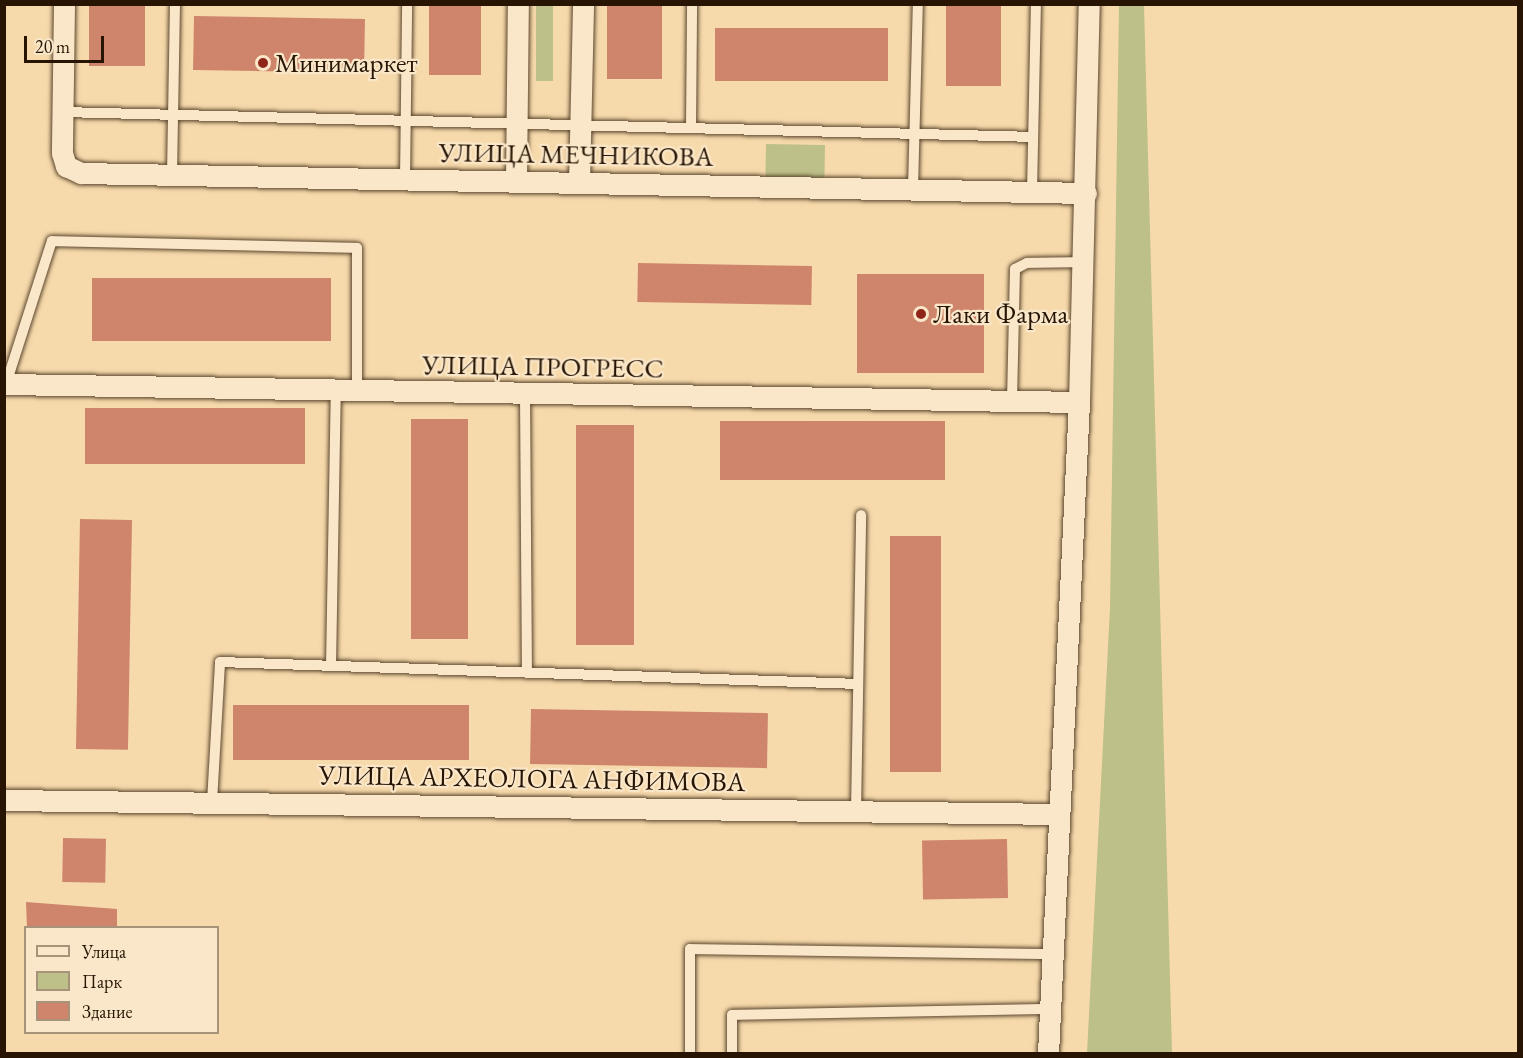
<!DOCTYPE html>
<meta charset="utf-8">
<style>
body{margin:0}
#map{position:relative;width:1523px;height:1058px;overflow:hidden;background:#f7daac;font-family:"EB Garamond",serif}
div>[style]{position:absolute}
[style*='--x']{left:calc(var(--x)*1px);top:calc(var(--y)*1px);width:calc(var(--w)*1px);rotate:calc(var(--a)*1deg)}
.green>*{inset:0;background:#bdc089;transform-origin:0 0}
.building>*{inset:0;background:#ce856b;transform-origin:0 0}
.roads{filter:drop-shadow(0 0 2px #5b462d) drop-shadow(0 0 2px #5b462d)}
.service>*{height:10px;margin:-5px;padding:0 5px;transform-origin:5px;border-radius:5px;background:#fae7c9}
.minor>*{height:21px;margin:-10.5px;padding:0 10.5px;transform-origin:10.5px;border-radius:10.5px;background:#fae7c9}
.dots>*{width:16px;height:16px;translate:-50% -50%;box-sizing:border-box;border:3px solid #fae7c9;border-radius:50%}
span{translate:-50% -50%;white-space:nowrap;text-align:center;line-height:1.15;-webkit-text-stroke:4.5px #fae7c9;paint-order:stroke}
.poi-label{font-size:27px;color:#271403}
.left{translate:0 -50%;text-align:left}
.street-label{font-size:27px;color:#271403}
.frame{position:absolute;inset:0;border:6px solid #271403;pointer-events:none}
.legend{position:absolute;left:24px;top:926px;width:195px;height:108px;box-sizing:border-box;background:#fae7c9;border:2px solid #a6937a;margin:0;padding:8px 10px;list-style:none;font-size:18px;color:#271403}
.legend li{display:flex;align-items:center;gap:12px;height:30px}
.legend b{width:30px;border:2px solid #a6937a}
.scale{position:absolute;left:24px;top:36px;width:80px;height:27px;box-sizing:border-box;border:3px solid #271403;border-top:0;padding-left:8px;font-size:18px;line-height:21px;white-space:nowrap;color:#271403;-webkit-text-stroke:4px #fae7c9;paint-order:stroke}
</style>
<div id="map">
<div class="green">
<i style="left:536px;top:5px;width:17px;height:76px"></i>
<i style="clip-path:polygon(1119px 5px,1144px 5px,1172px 1053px,1087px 1053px,1110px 608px)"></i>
<i style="left:766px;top:144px;width:59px;height:33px;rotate:1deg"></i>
</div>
<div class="building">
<i style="left:89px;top:4px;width:56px;height:62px"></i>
<i style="left:429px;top:4px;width:52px;height:71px"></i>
<i style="left:607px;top:4px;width:55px;height:75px"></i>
<i style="left:946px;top:4px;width:55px;height:82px"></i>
<i style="left:194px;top:16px;width:171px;height:54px;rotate:1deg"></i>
<i style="left:715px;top:28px;width:173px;height:53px"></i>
<i style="left:638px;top:263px;width:174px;height:39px;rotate:1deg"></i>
<i style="left:857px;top:274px;width:127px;height:99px"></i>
<i style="left:92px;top:278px;width:239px;height:63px"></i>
<i style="left:85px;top:408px;width:220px;height:56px"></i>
<i style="left:411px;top:419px;width:57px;height:220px"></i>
<i style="left:720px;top:421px;width:225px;height:59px"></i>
<i style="left:576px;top:425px;width:58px;height:220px"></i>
<i style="left:80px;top:519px;width:52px;height:230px;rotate:1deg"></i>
<i style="left:890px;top:536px;width:51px;height:236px"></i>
<i style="left:233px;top:705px;width:236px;height:55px"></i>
<i style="left:531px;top:709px;width:237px;height:55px;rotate:1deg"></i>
<i style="left:63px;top:838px;width:43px;height:44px;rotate:1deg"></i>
<i style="left:1007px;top:839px;width:59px;height:85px;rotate:89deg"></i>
<i style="clip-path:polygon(26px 902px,117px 909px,117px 928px,27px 928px)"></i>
</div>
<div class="roads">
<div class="service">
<i style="--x:62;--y:112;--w:971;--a:1.47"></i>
<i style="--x:691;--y:128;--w:124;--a:-89.5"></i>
<i style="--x:172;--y:175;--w:171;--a:-89"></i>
<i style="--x:405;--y:180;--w:176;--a:-89.3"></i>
<i style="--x:913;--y:189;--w:185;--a:-88.5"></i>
<i style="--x:1032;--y:192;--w:188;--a:-88.8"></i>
<i style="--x:5;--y:387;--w:153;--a:-72.2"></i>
<i style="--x:52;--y:241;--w:305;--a:1.3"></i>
<i style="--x:357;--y:248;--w:144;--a:90"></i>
<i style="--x:525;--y:393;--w:280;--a:89.6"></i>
<i style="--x:1012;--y:401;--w:132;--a:-88.7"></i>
<i style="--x:1015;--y:269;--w:13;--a:-27"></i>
<i style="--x:1027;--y:263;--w:57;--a:-1"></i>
<i style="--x:331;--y:666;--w:274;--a:-89"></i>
<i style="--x:212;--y:802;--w:140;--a:-86.7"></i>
<i style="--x:220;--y:662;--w:638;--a:1.97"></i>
<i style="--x:856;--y:811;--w:296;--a:-89"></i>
<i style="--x:690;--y:1054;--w:105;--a:-90"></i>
<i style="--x:690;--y:949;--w:364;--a:0.8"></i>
<i style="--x:732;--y:1054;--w:39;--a:-90"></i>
<i style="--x:732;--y:1015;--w:319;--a:-1.1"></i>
</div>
<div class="minor">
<i style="--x:64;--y:4;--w:149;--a:90.8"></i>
<i style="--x:62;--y:153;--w:14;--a:73"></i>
<i style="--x:66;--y:166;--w:17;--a:25"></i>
<i style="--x:81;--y:173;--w:1005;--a:1.14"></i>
<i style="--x:516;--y:182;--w:178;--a:-89.4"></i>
<i style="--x:579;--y:183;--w:179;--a:-88.7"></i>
<i style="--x:5;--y:384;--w:1074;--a:0.96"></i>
<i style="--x:4;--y:800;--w:1054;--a:0.76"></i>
<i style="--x:1048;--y:1054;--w:653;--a:-87.28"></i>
<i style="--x:1079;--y:402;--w:398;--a:-88.6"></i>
</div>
</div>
<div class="dots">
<i style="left:263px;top:63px;background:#8f2418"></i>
<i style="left:921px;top:314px;background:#8f2418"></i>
</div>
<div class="poi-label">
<span class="left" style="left:275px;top:63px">Минимаркет</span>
<span class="left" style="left:933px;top:314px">Лаки Фарма</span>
</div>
<div class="street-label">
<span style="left:576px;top:154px;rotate:1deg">УЛИЦА МЕЧНИКОВА</span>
<span style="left:543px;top:366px;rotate:1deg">УЛИЦА ПРОГРЕСС</span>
<span style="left:532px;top:778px;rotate:1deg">УЛИЦА АРХЕОЛОГА АНФИМОВА</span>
</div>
<div class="frame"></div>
<ul class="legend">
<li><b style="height:8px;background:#fae7c9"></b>Улица</li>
<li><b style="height:16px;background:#bdc089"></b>Парк</li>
<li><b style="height:16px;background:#ce856b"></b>Здание</li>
</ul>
<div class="scale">20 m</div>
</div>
